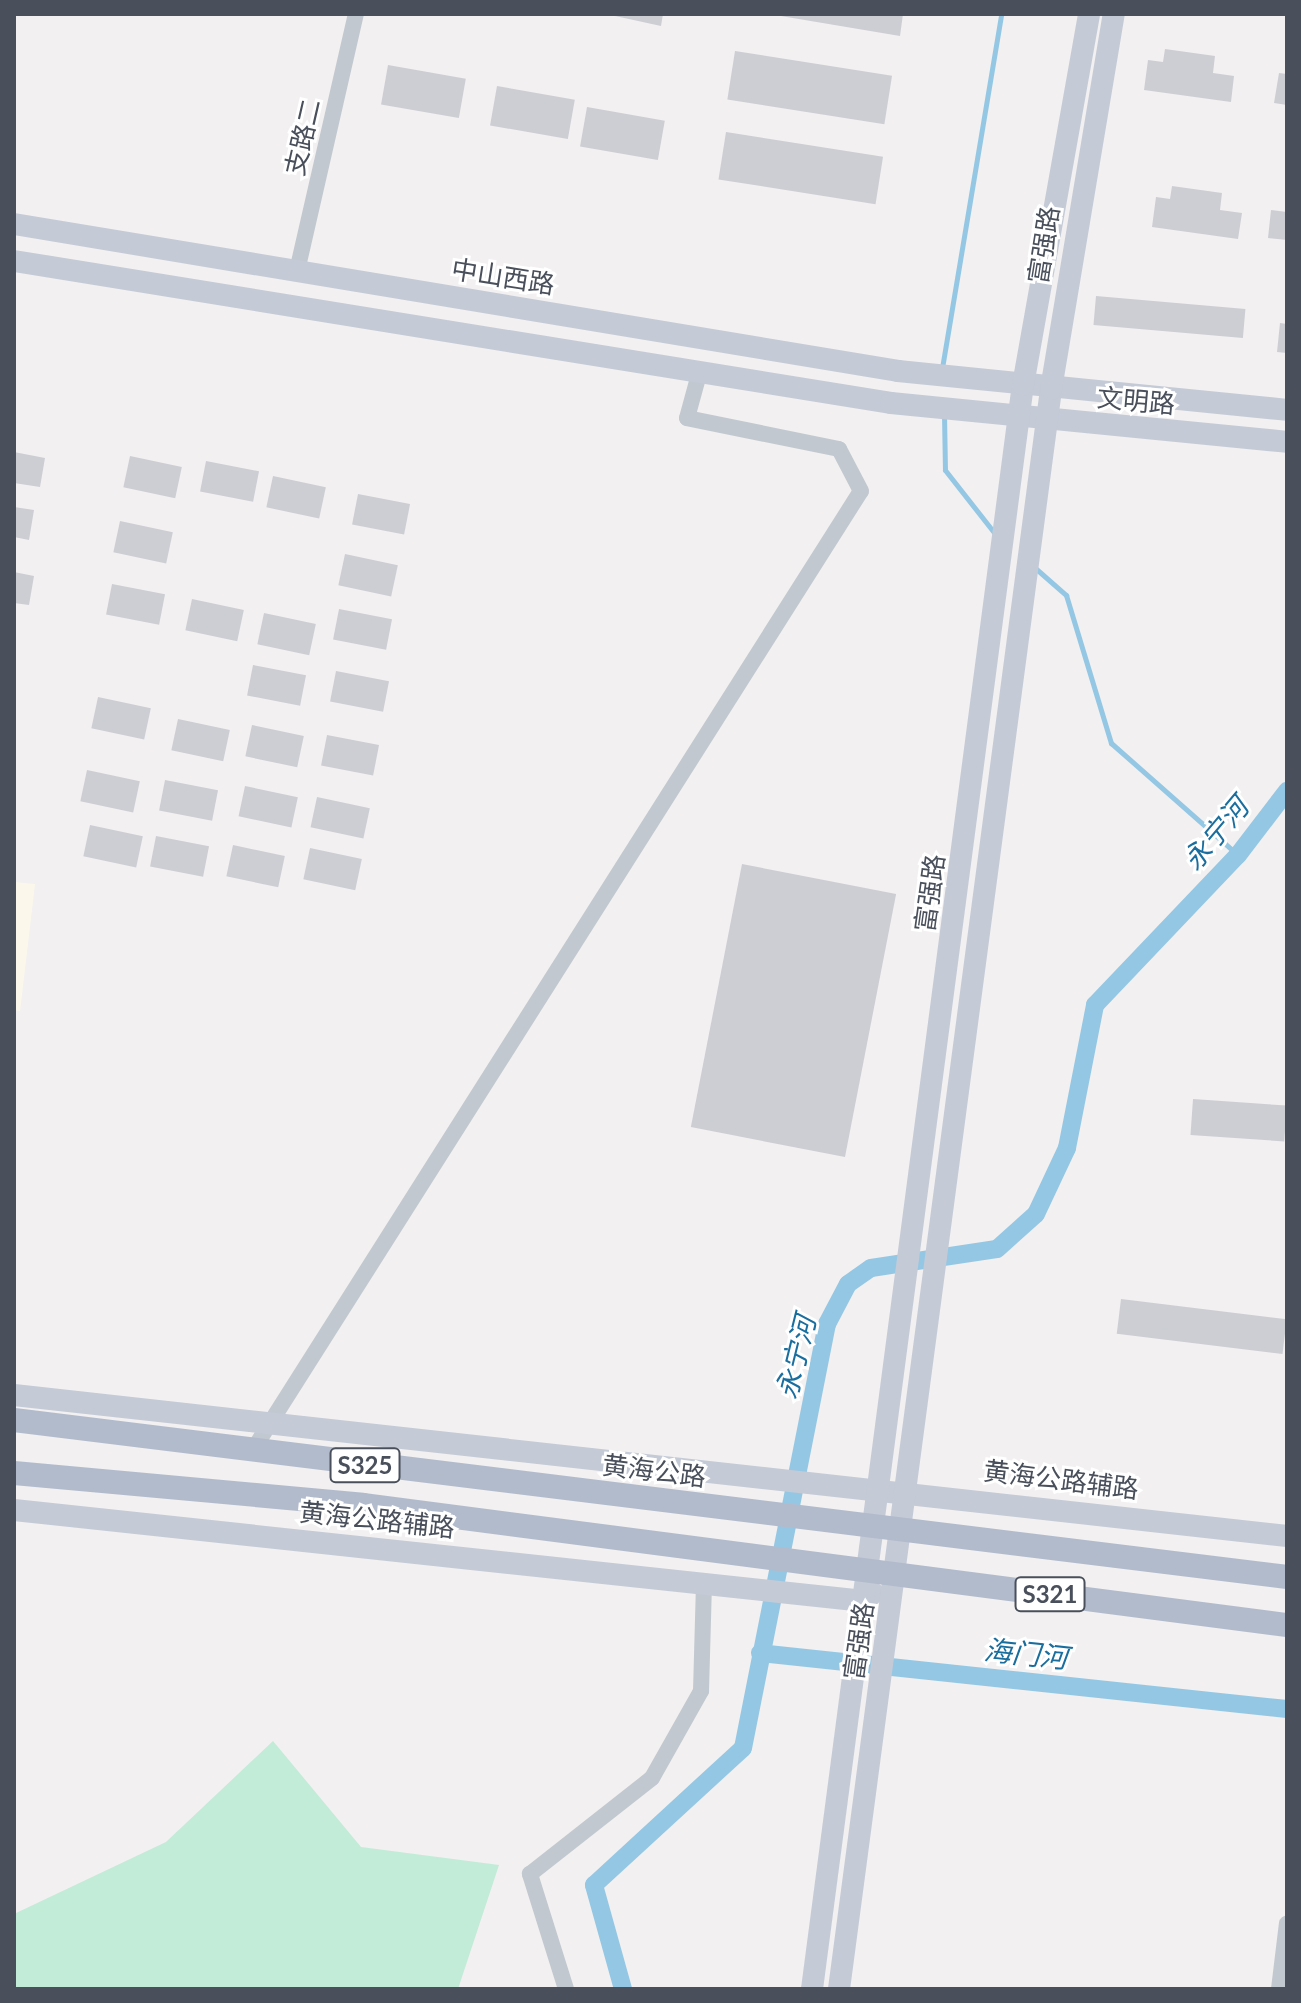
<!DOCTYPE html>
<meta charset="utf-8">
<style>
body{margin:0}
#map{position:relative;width:1301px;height:2003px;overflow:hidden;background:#f2f0f0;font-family:Lato,"Noto Sans SC",sans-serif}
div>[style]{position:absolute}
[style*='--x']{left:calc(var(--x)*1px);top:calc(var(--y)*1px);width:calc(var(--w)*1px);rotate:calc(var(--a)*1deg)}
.commercial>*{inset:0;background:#fbf8eb}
.green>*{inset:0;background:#c2ebd8}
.stream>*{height:5px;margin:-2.5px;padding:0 2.5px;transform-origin:2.5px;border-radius:2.5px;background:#94c7e4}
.canal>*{height:18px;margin:-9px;padding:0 9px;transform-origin:9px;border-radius:9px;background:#94c7e4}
.building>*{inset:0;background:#cdced4;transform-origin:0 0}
.minor>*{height:16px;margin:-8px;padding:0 8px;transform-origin:8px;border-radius:8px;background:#c2c8d0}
.secondary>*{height:22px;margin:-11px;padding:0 11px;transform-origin:11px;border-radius:11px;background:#c4cad6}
.primary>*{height:24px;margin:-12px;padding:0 12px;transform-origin:12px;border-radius:12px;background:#b2bbcc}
span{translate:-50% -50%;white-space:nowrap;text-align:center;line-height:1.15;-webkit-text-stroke:6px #fff;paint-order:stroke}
.shield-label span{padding:2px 6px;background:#fff;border:2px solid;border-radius:6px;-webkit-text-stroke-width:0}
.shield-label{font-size:24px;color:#49505b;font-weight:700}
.street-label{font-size:26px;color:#49505b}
.water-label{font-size:28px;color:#1a6e9e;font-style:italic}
.frame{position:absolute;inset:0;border:16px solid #49505b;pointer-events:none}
</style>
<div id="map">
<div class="commercial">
<i style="clip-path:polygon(14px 882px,35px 884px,20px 1011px,14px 1010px)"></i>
</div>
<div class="green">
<i style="clip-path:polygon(273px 1741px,361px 1847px,499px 1865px,458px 1989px,14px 1989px,14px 1914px,166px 1842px)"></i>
</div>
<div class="stream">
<i style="--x:942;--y:368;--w:359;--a:-80.5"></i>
<i style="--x:944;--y:414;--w:56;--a:89"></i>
<i style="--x:945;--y:470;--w:83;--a:51.9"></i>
<i style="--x:1034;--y:567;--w:43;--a:41.2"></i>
<i style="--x:1066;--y:595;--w:155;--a:73.1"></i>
<i style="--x:1111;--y:743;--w:169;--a:41.4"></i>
</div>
<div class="canal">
<i style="--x:760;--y:1653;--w:530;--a:6.07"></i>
<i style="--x:623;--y:1989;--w:108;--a:-105.6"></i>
<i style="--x:594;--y:1885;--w:202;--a:-42.6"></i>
<i style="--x:743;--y:1748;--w:432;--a:-78.8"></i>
<i style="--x:827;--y:1324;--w:45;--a:-62.3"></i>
<i style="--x:848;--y:1284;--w:28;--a:-35"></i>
<i style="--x:871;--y:1268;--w:127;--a:-8.6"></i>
<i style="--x:997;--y:1249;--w:52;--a:-41.9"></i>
<i style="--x:1036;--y:1214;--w:73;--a:-64.8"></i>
<i style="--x:1067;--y:1148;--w:146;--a:-78.9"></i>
<i style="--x:1095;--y:1005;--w:207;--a:-46.4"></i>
<i style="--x:1238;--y:855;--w:81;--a:-52.6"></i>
</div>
<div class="building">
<i style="clip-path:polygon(606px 14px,663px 14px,661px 26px)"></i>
<i style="clip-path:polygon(769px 14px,903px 14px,900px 36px)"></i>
<i style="clip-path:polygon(1165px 49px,1215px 56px,1213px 73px,1234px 76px,1231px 102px,1144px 90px,1148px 60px,1163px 62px)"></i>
<i style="left:735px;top:51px;width:159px;height:49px;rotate:9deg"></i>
<i style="left:388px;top:65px;width:79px;height:40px;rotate:10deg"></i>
<i style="clip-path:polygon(1279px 73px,1287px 74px,1287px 105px,1274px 103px)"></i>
<i style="left:497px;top:86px;width:79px;height:40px;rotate:10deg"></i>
<i style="left:587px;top:107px;width:79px;height:40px;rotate:10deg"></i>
<i style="left:726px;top:132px;width:159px;height:48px;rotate:9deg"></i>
<i style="clip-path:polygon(1172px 186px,1222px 193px,1220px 210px,1242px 213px,1238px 239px,1152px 227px,1156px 197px,1170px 199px)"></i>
<i style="clip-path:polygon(1271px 210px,1287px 212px,1287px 240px,1268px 238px)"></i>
<i style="left:1096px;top:296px;width:150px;height:29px;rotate:5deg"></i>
<i style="clip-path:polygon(1280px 323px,1287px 324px,1287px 353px,1277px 352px)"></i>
<i style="clip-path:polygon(14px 452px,45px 458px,40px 487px,14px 483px)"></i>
<i style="left:130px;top:456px;width:53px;height:32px;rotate:12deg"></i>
<i style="left:206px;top:461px;width:54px;height:31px;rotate:11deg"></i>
<i style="left:273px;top:476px;width:54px;height:32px;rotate:12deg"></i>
<i style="left:358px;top:494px;width:53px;height:31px;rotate:11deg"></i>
<i style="clip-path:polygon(14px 507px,34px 510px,29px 540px,14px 537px)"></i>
<i style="left:120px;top:521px;width:54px;height:32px;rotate:12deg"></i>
<i style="left:345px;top:554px;width:54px;height:32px;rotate:12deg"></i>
<i style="clip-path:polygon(14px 572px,34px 576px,29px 605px,14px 603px)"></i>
<i style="left:112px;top:584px;width:54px;height:31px;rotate:11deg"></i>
<i style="left:192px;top:599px;width:53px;height:32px;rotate:12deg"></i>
<i style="left:339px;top:609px;width:54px;height:31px;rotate:11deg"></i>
<i style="left:264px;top:613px;width:53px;height:32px;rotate:12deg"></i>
<i style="left:253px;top:665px;width:54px;height:31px;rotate:11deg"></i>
<i style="left:336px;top:671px;width:54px;height:31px;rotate:11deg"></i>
<i style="left:98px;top:697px;width:54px;height:32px;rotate:12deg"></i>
<i style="left:178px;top:719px;width:53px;height:32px;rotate:12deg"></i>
<i style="left:252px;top:725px;width:53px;height:32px;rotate:12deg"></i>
<i style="left:327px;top:735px;width:53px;height:31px;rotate:11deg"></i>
<i style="left:87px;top:770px;width:54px;height:32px;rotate:12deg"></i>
<i style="left:165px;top:780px;width:54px;height:31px;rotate:11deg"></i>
<i style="left:245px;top:786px;width:54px;height:31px;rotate:12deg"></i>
<i style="left:317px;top:797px;width:54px;height:31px;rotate:12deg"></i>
<i style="left:90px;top:825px;width:54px;height:32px;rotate:12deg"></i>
<i style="left:156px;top:836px;width:54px;height:31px;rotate:11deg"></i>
<i style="left:233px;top:845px;width:53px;height:32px;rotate:12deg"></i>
<i style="left:310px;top:848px;width:53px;height:32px;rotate:12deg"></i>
<i style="left:742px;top:864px;width:157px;height:268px;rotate:11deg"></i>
<i style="left:1193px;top:1099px;width:94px;height:36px;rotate:4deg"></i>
<i style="left:1121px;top:1299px;width:167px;height:35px;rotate:7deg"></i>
</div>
<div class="minor">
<i style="--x:297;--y:271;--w:264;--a:-77.1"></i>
<i style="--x:253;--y:1450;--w:1135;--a:-57.63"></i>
<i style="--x:861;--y:491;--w:47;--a:-117.6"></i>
<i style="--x:839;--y:449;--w:155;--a:-168.5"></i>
<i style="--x:687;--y:418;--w:46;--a:-74.7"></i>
<i style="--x:566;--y:1989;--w:121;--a:-107.4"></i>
<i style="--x:530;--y:1874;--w:155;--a:-38.2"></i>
<i style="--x:652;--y:1778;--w:100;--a:-60.6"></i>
<i style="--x:701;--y:1691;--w:108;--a:-88.4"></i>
<i style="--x:1279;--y:1989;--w:66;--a:-83.1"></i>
</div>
<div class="secondary">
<i style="--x:14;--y:224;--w:896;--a:9.44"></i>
<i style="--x:898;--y:371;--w:391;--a:5.7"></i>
<i style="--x:14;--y:261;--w:888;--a:9.2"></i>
<i style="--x:891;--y:403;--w:398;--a:5.6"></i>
<i style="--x:14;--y:1395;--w:1281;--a:6.32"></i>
<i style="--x:14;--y:1510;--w:855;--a:6.11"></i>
<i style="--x:864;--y:1601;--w:12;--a:-42"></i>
<i style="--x:812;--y:1989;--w:1618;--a:-82.51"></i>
<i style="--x:1023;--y:385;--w:377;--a:-79.9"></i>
<i style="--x:839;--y:1989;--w:1614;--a:-82.45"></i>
<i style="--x:1051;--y:389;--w:380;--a:-80.5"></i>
</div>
<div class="primary">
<i style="--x:14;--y:1420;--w:1283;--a:7.03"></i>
<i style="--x:14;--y:1473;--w:350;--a:5.2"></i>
<i style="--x:363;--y:1505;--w:932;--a:7.4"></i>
</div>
<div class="shield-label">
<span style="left:365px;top:1465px">S325</span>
<span style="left:1050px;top:1594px">S321</span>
</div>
<div class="street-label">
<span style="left:303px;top:137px;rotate:-77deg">支路二</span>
<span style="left:1044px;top:245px;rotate:-81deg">富强路</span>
<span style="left:503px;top:277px;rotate:9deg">中山西路</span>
<span style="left:1136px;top:401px;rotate:5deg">文明路</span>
<span style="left:930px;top:893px;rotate:-82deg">富强路</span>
<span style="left:654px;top:1471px;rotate:7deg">黄海公路</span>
<span style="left:1061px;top:1480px;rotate:7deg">黄海公路辅路</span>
<span style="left:377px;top:1520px;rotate:6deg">黄海公路辅路</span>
<span style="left:859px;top:1641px;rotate:-82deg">富强路</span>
</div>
<div class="water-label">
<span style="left:1215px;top:833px;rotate:-50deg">永宁河</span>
<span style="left:795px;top:1357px;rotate:-76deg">永宁河</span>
<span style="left:1026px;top:1653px;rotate:6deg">海门河</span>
</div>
<div class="frame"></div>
</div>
